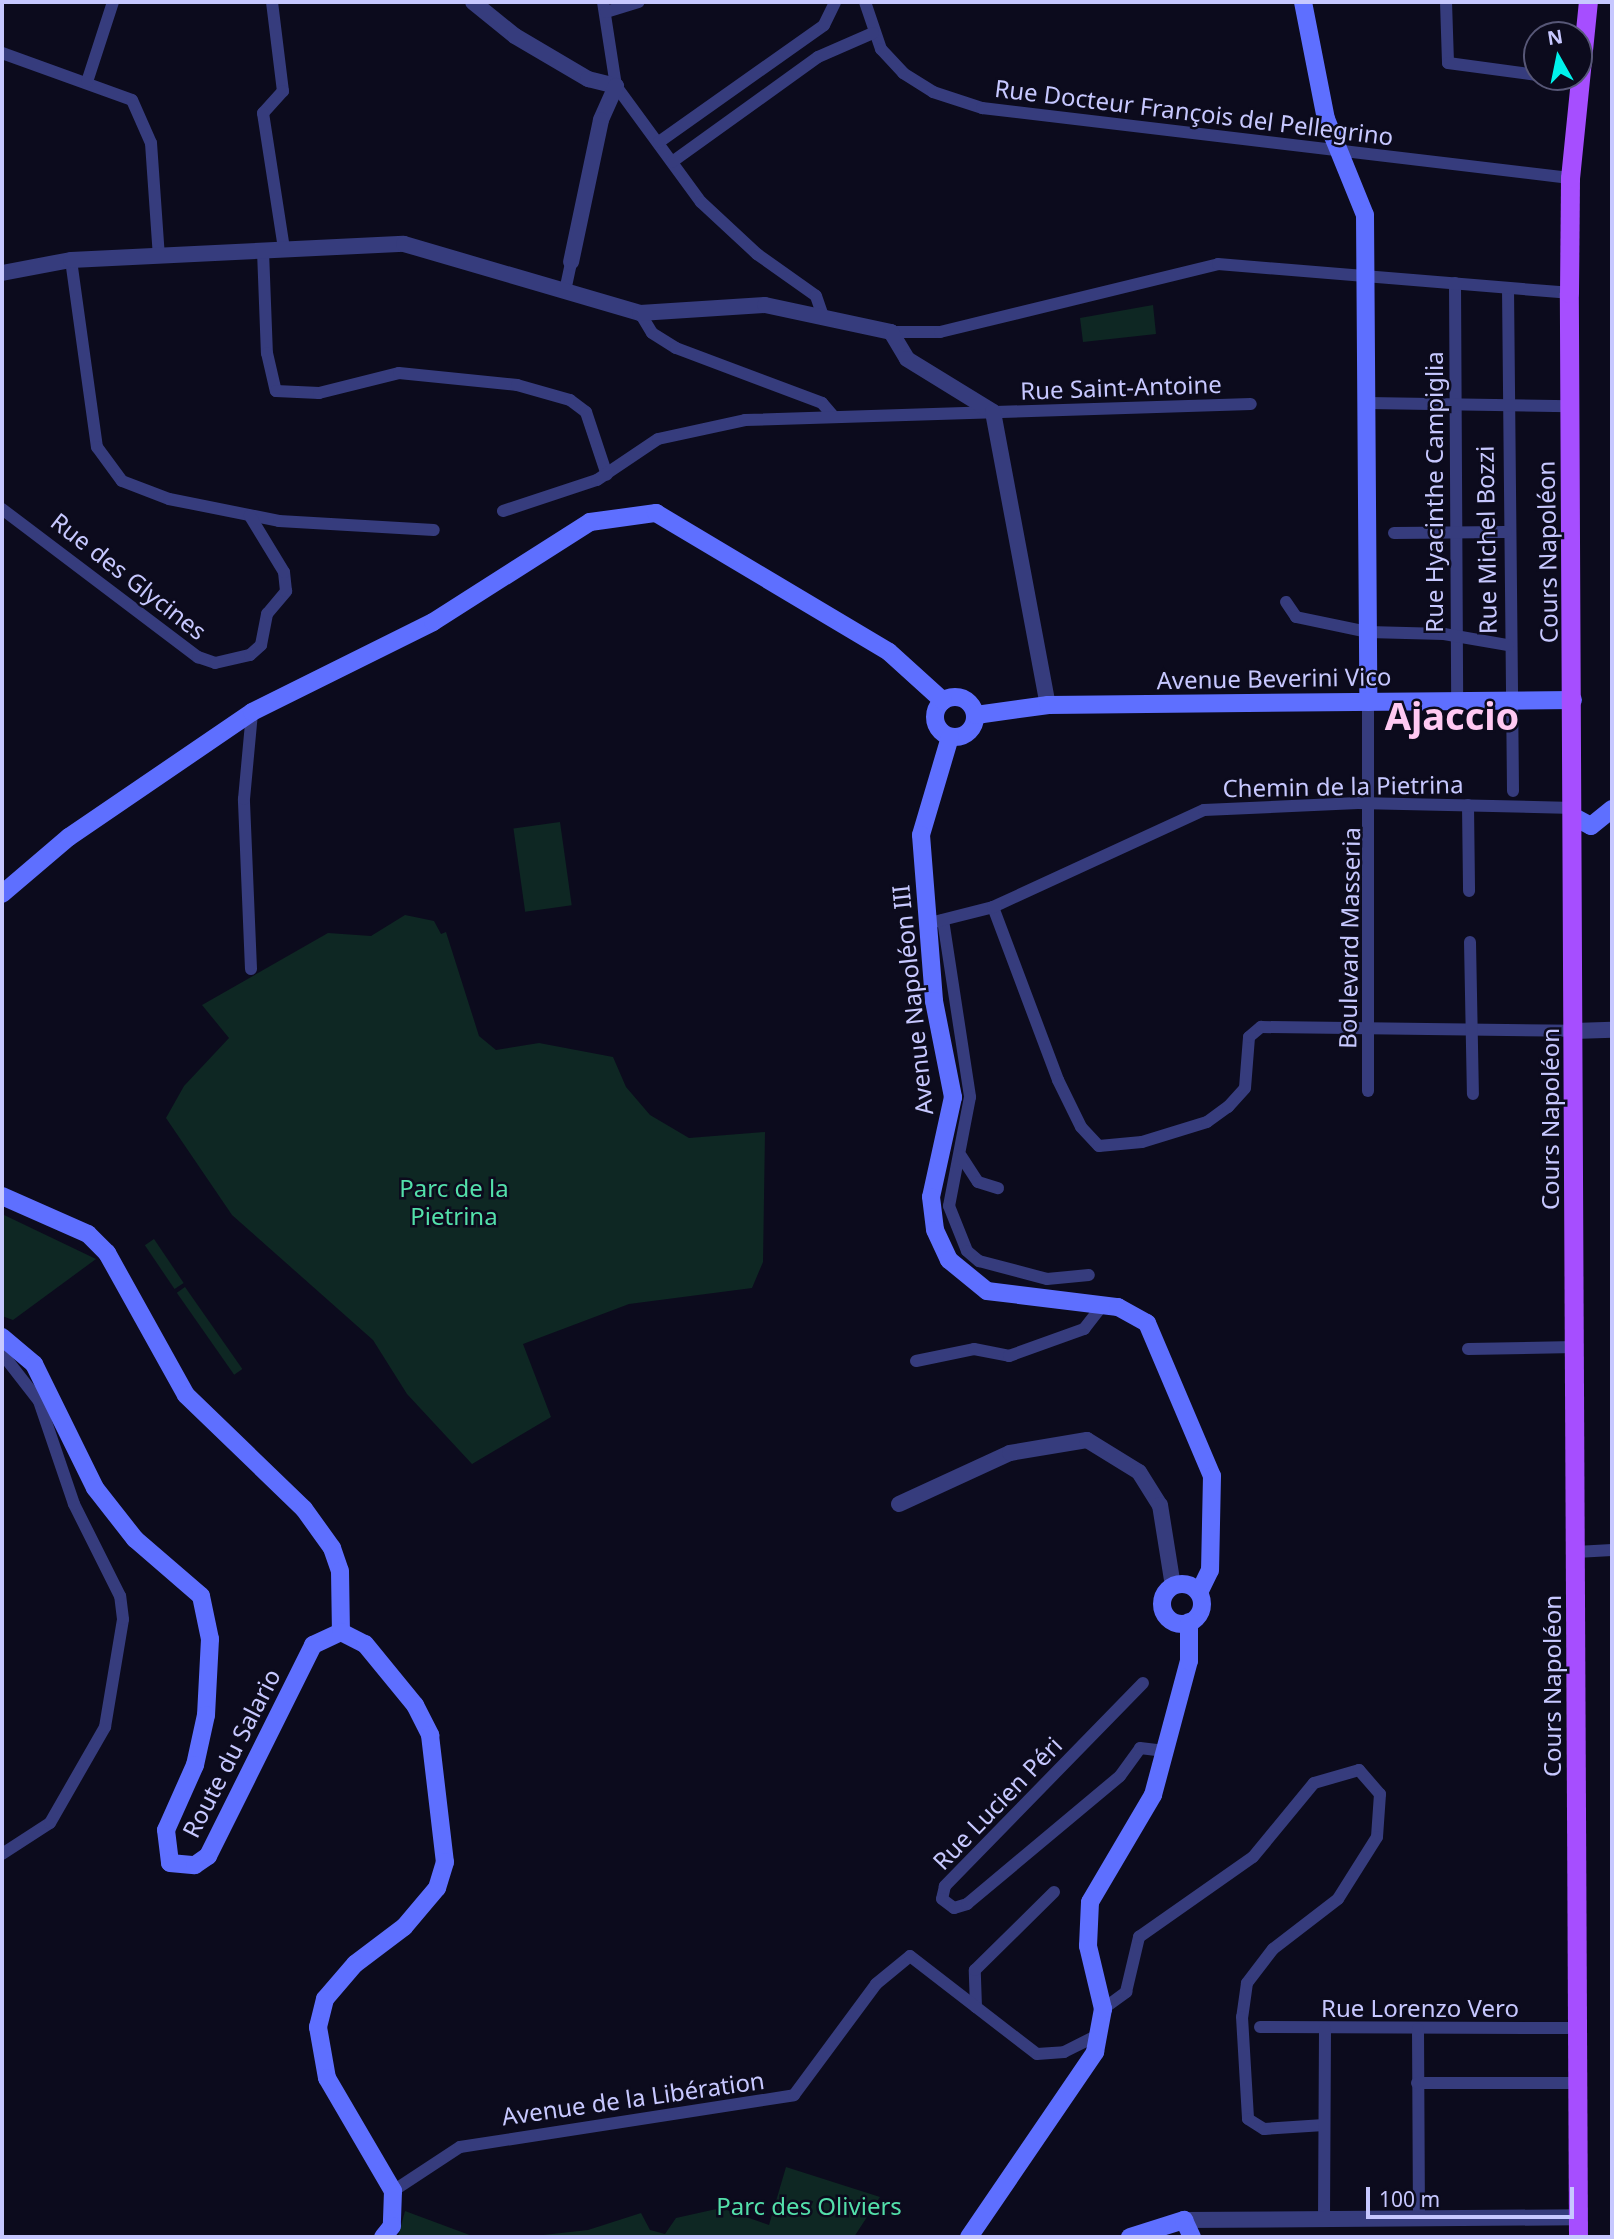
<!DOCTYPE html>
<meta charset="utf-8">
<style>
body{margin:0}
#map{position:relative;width:1614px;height:2239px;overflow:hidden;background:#0c0b1d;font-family:"Noto Sans",sans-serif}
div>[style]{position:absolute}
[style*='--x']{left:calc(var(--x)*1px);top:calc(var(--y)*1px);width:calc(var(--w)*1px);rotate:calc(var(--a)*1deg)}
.green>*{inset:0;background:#0e2723;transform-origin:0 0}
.minor>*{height:12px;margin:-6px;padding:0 6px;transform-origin:6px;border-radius:6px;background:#363c7d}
.tertiary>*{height:16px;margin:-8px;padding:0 8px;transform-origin:8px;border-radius:8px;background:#363c7d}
.secondary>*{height:18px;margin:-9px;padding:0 9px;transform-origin:9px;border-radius:9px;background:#5e6fff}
.secondary>.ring{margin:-9px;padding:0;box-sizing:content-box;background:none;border:18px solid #5e6fff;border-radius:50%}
.primary>*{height:19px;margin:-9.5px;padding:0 9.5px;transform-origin:9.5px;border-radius:9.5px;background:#a64eff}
span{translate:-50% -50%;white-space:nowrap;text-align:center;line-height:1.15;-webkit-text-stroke:5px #0c0b1d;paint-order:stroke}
.street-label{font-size:24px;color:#c7c8ff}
.park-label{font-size:24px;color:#53dfaa}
.town-label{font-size:38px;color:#ffc9f2;font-weight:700}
.frame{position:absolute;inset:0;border:4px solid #c7c8ff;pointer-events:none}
.north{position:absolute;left:1523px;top:21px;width:70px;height:70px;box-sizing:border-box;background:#0c0b1d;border:2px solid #575777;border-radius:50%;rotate:351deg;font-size:19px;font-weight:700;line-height:28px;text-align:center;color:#c7c8ff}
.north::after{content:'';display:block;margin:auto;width:24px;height:32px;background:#00f2eb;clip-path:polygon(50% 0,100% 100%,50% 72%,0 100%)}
.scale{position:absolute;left:1366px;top:2187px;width:208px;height:32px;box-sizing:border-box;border:4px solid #c7c8ff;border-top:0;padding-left:9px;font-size:21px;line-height:24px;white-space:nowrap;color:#c7c8ff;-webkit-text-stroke:5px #0c0b1d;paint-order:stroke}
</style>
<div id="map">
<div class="green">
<i style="clip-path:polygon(1153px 305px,1156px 334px,1083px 342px,1080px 318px)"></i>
<i style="left:560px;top:822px;width:84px;height:47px;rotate:82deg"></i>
<i style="clip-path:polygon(405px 915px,434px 921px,441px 934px,446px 932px,479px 1036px,496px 1050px,539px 1043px,613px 1057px,626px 1087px,650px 1115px,689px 1138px,765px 1132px,763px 1262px,752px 1288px,629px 1304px,523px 1344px,551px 1417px,472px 1464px,407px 1394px,373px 1340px,232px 1215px,166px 1118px,184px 1086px,229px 1038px,202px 1005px,328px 933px,371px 936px)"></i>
<i style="clip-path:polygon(2px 1214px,96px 1259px,13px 1320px,2px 1316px)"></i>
<i style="left:154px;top:1239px;width:53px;height:11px;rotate:56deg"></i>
<i style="left:185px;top:1287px;width:100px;height:10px;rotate:55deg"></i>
<i style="clip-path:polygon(786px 2167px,880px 2197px,854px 2237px,525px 2237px,588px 2230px,641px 2213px,650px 2230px,665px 2234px,676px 2218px,721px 2208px,769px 2225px)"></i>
<i style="clip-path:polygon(405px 2211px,475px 2237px,398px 2237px)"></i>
</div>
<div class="minor">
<i style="--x:272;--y:2;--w:90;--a:83"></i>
<i style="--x:283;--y:91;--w:30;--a:132"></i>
<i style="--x:263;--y:113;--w:138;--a:81.2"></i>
<i style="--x:603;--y:2;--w:85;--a:81.2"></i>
<i style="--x:616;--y:86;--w:144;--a:53.8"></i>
<i style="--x:701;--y:202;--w:76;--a:42.9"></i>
<i style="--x:757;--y:254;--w:72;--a:35.4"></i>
<i style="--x:816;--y:296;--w:18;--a:71"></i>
<i style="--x:865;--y:2;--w:50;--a:71.2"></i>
<i style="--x:881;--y:49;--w:33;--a:47"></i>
<i style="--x:903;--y:73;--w:36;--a:32"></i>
<i style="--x:933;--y:92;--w:52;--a:18.1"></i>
<i style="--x:982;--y:108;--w:592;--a:6.79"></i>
<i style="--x:1446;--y:2;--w:61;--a:88.1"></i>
<i style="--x:1448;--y:63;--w:90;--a:7.7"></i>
<i style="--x:606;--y:12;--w:34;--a:-17"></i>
<i style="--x:2;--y:53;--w:138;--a:19.9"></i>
<i style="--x:132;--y:100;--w:47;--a:66.2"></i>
<i style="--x:151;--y:143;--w:113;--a:86"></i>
<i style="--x:1555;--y:77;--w:25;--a:7"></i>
<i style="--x:87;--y:82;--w:84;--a:-72"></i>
<i style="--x:659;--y:142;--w:202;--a:-35.3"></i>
<i style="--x:824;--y:25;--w:25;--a:-64"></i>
<i style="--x:672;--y:162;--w:180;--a:-35.7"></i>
<i style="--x:818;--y:57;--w:60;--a:-23.6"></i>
<i style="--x:263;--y:251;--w:102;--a:87.8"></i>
<i style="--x:267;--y:353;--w:39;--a:77"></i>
<i style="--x:276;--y:391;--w:43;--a:2.7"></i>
<i style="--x:319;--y:393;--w:82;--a:-14"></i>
<i style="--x:399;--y:373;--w:119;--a:5.8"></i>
<i style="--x:517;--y:385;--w:55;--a:15.8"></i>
<i style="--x:570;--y:400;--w:20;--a:37"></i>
<i style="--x:586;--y:412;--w:66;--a:71.6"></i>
<i style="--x:71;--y:260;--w:189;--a:82.1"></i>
<i style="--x:97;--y:447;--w:42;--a:53.7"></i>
<i style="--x:122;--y:481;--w:50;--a:21"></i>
<i style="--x:169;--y:499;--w:112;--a:11.3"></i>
<i style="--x:279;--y:521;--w:155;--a:3.3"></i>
<i style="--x:1455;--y:283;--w:418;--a:89.7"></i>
<i style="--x:1508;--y:288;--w:503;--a:89.43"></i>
<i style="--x:565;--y:291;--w:30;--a:-78"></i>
<i style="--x:640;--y:313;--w:23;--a:59"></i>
<i style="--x:652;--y:333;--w:28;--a:32"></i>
<i style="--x:676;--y:348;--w:156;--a:20.6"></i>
<i style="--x:822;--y:403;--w:18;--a:49"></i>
<i style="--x:891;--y:332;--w:49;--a:0"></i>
<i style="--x:940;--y:332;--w:286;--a:-13.7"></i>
<i style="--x:1218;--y:264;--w:352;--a:4.7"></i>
<i style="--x:1368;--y:403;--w:202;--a:0.9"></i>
<i style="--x:2;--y:509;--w:246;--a:37.1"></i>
<i style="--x:198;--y:657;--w:18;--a:19"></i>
<i style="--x:215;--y:663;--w:36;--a:-13"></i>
<i style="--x:250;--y:655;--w:15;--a:-42"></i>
<i style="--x:261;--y:645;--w:32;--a:-79"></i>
<i style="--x:267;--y:614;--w:30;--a:-50"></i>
<i style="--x:286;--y:591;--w:19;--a:-96"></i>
<i style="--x:284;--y:572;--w:66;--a:-121.3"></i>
<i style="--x:503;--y:511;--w:99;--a:-18.3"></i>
<i style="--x:597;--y:480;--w:73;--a:-33.9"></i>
<i style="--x:658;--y:439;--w:89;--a:-12.3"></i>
<i style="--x:745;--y:420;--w:506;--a:-1.81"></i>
<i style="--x:1394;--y:533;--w:112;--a:-0.5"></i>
<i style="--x:1286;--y:602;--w:18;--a:56"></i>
<i style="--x:1296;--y:617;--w:74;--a:11.8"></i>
<i style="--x:1368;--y:632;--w:76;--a:1.5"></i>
<i style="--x:1444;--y:634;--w:65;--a:9.8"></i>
<i style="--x:1468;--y:805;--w:86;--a:89.3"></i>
<i style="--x:993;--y:907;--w:185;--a:69.4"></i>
<i style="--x:1058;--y:1080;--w:52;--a:63.9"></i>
<i style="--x:1081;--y:1127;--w:26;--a:47"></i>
<i style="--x:1099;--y:1146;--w:43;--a:-5.3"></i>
<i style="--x:1142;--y:1142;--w:68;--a:-17.1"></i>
<i style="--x:1207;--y:1122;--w:26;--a:-36"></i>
<i style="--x:1228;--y:1107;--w:25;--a:-48"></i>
<i style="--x:1245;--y:1088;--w:51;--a:-85.5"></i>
<i style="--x:1249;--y:1037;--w:16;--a:-40"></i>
<i style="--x:1261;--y:1027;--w:313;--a:0.7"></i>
<i style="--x:943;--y:920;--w:179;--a:81.3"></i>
<i style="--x:970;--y:1097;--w:111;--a:100.9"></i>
<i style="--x:949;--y:1206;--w:48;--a:68.2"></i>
<i style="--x:967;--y:1251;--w:16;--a:40"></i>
<i style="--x:979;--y:1261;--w:70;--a:14.8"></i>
<i style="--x:1047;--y:1279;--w:42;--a:-5.4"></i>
<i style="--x:926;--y:924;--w:69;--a:-14.2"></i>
<i style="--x:993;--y:907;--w:232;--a:-24.7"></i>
<i style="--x:1204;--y:810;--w:154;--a:-2.6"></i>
<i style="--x:1358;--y:803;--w:216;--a:1.3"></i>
<i style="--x:1470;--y:942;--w:152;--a:88.9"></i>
<i style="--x:251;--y:969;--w:170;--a:-92.4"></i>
<i style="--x:244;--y:799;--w:87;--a:-84.7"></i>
<i style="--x:1368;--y:1091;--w:389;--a:-90"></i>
<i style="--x:961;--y:1156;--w:31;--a:57"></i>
<i style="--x:978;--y:1182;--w:21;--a:17"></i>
<i style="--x:1468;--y:1349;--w:107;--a:-1.1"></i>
<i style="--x:916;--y:1361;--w:59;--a:-11.7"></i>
<i style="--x:974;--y:1349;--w:36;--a:11"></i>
<i style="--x:1009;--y:1356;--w:80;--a:-19.8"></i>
<i style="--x:1084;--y:1329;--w:29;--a:-52"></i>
<i style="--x:1576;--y:1552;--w:36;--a:-3"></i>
<i style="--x:1143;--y:1683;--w:284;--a:134.3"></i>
<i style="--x:945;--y:1886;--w:13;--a:103"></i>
<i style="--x:942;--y:1899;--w:15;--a:37"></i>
<i style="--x:954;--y:1908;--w:14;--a:-17"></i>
<i style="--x:967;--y:1904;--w:199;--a:-39.9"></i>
<i style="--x:1120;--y:1776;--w:34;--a:-54"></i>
<i style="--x:1140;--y:1748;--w:25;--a:7"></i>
<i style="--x:2;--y:1854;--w:57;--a:-32.9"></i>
<i style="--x:50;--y:1823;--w:111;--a:-60.2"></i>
<i style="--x:105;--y:1727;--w:109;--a:-80.5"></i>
<i style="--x:123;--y:1619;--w:23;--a:-97"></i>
<i style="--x:120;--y:1596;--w:103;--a:-116.6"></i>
<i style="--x:74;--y:1504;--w:109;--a:-108.8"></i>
<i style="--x:39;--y:1401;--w:57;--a:-127.9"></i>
<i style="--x:4;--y:1356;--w:18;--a:-87"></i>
<i style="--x:976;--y:2007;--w:37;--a:-92"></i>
<i style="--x:975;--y:1970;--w:111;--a:-44.6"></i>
<i style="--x:1103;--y:2009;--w:29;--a:-36"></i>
<i style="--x:1126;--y:1992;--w:57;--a:-76.7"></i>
<i style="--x:1139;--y:1937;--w:139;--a:-35.1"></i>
<i style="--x:1253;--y:1857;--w:96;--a:-50.5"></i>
<i style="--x:1314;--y:1783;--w:47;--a:-16.1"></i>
<i style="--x:1359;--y:1770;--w:32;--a:49"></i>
<i style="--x:1380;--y:1794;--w:43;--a:94"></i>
<i style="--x:1377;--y:1837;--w:73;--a:122.2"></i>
<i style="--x:1338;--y:1899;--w:82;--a:142.4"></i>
<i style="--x:1273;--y:1949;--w:43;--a:127.4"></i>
<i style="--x:1247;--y:1983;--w:34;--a:98"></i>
<i style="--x:1242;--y:2017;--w:102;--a:86.6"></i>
<i style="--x:1248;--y:2119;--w:19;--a:32"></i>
<i style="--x:1264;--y:2129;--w:60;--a:-3.8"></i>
<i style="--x:1260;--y:2027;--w:320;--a:0.2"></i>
<i style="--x:1418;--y:2029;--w:190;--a:89.7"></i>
<i style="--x:1417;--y:2083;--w:163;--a:0"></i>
<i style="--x:393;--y:2191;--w:80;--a:-33.3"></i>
<i style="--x:460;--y:2147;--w:338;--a:-8.8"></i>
<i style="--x:794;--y:2095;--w:138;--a:-53.5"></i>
<i style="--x:876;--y:1984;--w:44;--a:-39.5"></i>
<i style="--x:910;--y:1956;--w:160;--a:37.7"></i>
<i style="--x:1037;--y:2054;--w:27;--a:-4"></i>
<i style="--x:1064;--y:2052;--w:40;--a:-26.6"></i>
<i style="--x:1324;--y:2220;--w:191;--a:-89.7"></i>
</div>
<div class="tertiary">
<i style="--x:473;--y:2;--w:54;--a:39"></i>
<i style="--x:515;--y:36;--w:85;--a:30.5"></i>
<i style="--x:588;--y:79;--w:29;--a:14"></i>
<i style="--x:616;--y:86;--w:37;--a:114"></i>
<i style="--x:601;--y:120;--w:145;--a:101.9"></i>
<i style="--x:2;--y:273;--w:70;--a:-10.7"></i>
<i style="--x:71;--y:260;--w:333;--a:-2.8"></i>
<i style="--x:404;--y:244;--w:246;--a:16.3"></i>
<i style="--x:640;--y:313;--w:125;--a:-3.7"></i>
<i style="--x:765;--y:305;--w:129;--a:12.1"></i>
<i style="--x:891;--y:332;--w:31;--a:59"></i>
<i style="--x:907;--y:359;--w:101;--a:31.6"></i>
<i style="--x:993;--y:412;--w:298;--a:79.4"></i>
<i style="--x:1574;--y:1031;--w:38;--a:-2"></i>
<i style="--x:899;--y:1504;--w:122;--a:-24.7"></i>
<i style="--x:1010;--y:1453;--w:78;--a:-9.6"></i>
<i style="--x:1087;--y:1440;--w:61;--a:31.6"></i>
<i style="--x:1139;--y:1472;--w:39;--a:58"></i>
<i style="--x:1160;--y:1505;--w:82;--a:80.9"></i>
<i style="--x:1184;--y:2220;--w:394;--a:-0.4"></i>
</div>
<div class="secondary">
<i style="--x:1303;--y:2;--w:119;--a:78.9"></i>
<i style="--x:1326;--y:119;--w:104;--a:67.9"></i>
<i style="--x:1365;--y:215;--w:487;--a:89.6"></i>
<i class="ring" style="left:935px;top:697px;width:22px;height:22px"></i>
<i style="--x:976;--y:715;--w:73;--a:-7.9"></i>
<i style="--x:1048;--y:705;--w:525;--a:-0.55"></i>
<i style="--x:950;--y:737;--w:102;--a:106.5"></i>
<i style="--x:921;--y:835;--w:167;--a:85.5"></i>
<i style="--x:934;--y:1001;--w:98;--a:78.8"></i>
<i style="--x:953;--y:1097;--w:102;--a:102.4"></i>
<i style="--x:931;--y:1197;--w:33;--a:83"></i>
<i style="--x:935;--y:1230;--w:33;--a:65"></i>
<i style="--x:949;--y:1260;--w:49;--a:39.2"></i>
<i style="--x:987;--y:1291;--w:132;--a:7"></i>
<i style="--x:1118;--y:1307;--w:33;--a:29"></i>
<i style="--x:1147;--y:1323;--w:166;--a:67"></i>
<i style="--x:1212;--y:1476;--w:94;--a:91.2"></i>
<i style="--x:1210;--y:1570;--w:25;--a:116"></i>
<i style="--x:1574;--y:817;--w:19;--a:28"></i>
<i style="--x:1591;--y:826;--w:27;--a:-39"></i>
<i style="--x:2;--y:894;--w:88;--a:-40.4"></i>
<i style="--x:69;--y:837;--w:222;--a:-34.3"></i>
<i style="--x:252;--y:712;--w:202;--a:-26.4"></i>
<i style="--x:433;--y:622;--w:186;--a:-32.5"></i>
<i style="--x:590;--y:522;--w:67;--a:-7.8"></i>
<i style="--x:656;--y:513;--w:271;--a:30.8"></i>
<i style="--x:889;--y:652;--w:73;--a:42.2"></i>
<i style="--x:2;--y:1196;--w:94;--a:23.8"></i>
<i style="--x:88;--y:1234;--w:27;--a:45"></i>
<i style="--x:107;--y:1253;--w:162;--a:60.9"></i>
<i style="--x:186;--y:1395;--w:164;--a:44"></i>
<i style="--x:304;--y:1509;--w:48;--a:54.3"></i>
<i style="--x:332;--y:1548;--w:24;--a:71"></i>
<i style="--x:340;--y:1571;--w:61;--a:89.1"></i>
<i style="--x:2;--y:1337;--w:42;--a:40.2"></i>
<i style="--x:34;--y:1364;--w:138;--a:63.8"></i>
<i style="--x:95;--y:1488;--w:65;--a:51.9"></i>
<i style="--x:135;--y:1539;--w:87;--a:40.8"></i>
<i style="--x:201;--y:1596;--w:44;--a:78.2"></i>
<i style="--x:210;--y:1639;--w:76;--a:93"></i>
<i style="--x:206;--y:1715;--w:51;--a:102.4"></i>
<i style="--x:195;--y:1765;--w:71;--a:114"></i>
<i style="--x:166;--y:1830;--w:33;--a:83"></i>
<i style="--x:170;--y:1863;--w:25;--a:5"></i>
<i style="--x:195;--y:1865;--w:16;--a:-35"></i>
<i style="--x:208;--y:1856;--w:236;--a:-63.5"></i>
<i style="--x:313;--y:1645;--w:31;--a:-25"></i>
<i class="ring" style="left:1162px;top:1584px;width:22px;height:22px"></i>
<i style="--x:341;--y:1632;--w:27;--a:27"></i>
<i style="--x:365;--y:1644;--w:79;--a:50.7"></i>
<i style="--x:415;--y:1705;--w:34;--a:63"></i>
<i style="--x:430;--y:1735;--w:128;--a:83.3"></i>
<i style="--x:445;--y:1862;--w:27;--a:107"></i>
<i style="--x:437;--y:1888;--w:51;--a:130.2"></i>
<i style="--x:404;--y:1927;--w:61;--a:142.9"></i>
<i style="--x:355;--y:1964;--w:46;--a:130.6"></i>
<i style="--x:325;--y:1999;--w:29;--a:104"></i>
<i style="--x:318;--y:2027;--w:52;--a:80"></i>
<i style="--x:327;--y:2078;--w:131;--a:59.7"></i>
<i style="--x:393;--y:2191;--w:35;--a:92"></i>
<i style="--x:392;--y:2226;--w:14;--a:129"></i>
<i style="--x:969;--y:2237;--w:224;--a:-55.7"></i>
<i style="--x:1095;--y:2052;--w:44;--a:-79.5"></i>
<i style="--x:1103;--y:2009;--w:65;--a:-103.4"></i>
<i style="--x:1088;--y:1946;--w:44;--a:-87.4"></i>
<i style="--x:1090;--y:1902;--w:124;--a:-59.5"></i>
<i style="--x:1153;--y:1795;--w:139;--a:-75"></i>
<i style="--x:1189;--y:1661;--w:39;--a:-90"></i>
<i style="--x:1130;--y:2237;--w:57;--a:-17.5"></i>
<i style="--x:1184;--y:2220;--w:19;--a:65"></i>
</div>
<div class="primary">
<i style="--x:1578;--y:2237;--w:1944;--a:-90.27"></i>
<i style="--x:1569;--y:293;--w:115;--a:-89.5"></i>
<i style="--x:1570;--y:178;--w:177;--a:-84.2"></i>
</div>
<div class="street-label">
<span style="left:1194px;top:112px;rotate:7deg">Rue Docteur François del Pellegrino</span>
<span style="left:1121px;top:387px;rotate:-2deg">Rue Saint-Antoine</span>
<span style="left:1434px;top:492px;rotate:-90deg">Rue Hyacinthe Campiglia</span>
<span style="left:1486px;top:540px;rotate:-91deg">Rue Michel Bozzi</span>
<span style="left:1547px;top:552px;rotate:-91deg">Cours Napoléon</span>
<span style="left:129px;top:576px;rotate:38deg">Rue des Glycines</span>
<span style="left:1274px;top:678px;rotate:-1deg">Avenue Beverini Vico</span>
<span style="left:1343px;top:786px;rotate:-1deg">Chemin de la Pietrina</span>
<span style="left:1349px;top:938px;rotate:-89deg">Boulevard Masseria</span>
<span style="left:912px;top:1000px;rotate:-96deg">Avenue Napoléon III</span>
<span style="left:1550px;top:1119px;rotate:-90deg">Cours Napoléon</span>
<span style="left:1552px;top:1686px;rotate:-90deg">Cours Napoléon</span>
<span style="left:231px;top:1753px;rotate:-63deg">Route du Salario</span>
<span style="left:997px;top:1803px;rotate:-46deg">Rue Lucien Péri</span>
<span style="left:1420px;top:2008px">Rue Lorenzo Vero</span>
<span style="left:633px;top:2098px;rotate:-8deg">Avenue de la Libération</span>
</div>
<div class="park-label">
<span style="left:454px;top:1202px">Parc de la<br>Pietrina</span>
<span style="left:809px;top:2206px">Parc des Oliviers</span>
</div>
<div class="town-label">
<span style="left:1452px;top:716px">Ajaccio</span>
</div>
<div class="frame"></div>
<div class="north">N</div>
<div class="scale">100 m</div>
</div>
